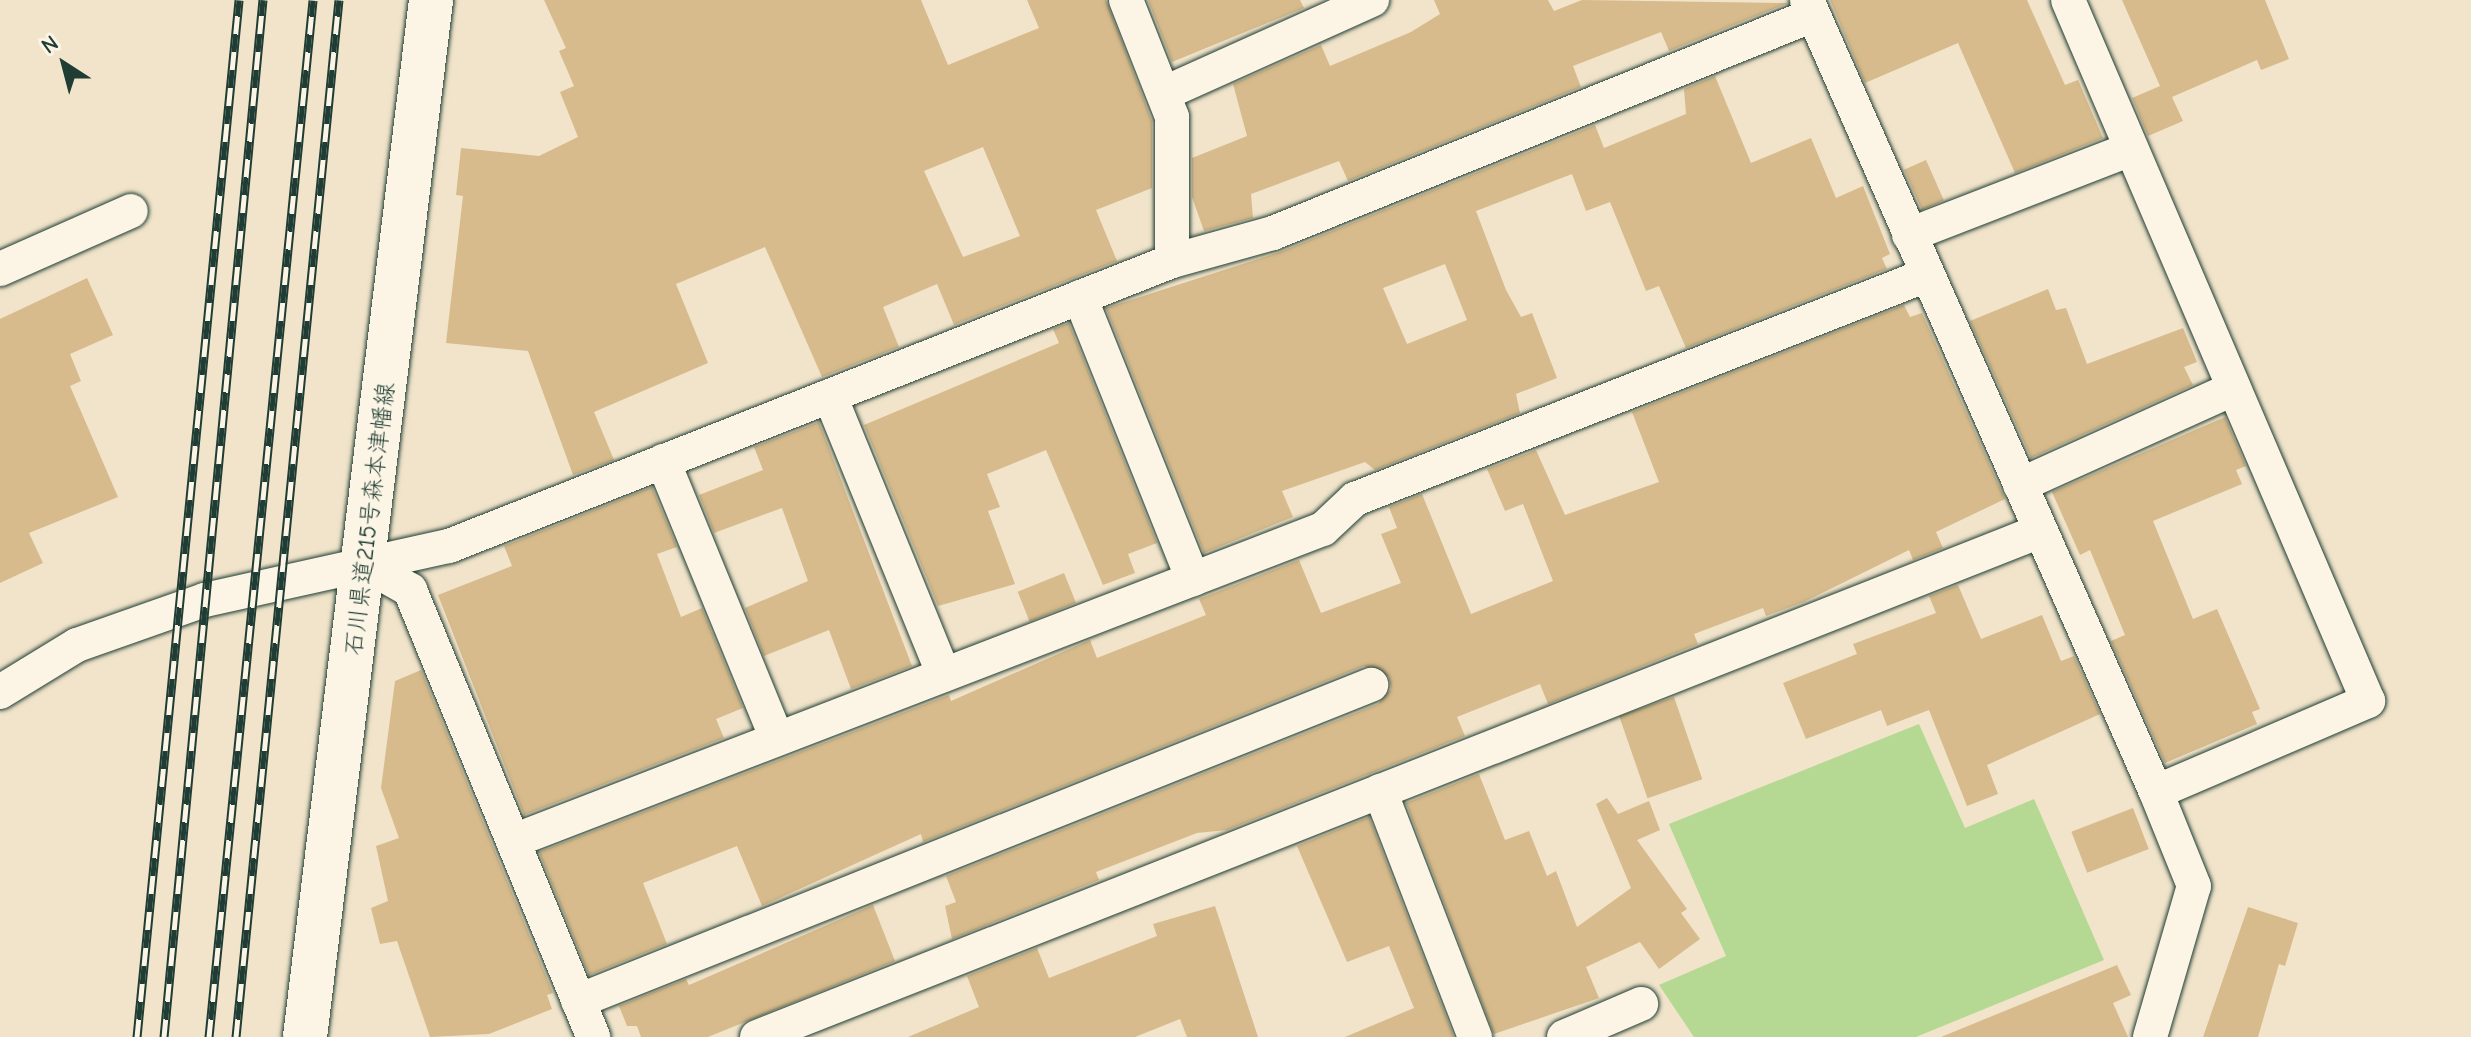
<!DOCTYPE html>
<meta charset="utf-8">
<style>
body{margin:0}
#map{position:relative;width:2471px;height:1037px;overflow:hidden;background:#f1e4ca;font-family:"Comic Neue","Klee One",sans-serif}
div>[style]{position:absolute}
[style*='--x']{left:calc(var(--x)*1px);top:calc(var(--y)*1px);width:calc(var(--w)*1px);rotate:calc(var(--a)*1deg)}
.green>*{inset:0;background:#b5d993}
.building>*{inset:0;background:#d7bb8c;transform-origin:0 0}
.roads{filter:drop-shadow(0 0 2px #1f3d34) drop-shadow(0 0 2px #1f3d34)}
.minor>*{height:34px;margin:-17px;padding:0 17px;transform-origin:17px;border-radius:17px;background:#fcf5e5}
.secondary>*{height:44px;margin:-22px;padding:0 22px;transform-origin:22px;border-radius:22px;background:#fcf5e5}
.rail>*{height:9px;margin-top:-4.5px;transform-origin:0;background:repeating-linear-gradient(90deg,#fcf5e5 0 18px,#1f3d34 0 36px);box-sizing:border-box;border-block:2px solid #1f3d34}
span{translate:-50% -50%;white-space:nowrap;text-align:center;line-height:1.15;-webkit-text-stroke:6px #fcf5e5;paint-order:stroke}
.street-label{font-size:24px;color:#1f3d34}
.north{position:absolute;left:24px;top:24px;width:80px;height:80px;-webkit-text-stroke:6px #fcf5e5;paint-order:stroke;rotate:324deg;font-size:22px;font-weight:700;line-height:32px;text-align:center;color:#1f3d34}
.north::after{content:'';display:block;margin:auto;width:28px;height:36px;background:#1f3d34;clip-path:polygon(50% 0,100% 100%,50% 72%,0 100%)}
</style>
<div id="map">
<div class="green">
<i style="clip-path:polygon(1919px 724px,1965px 828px,2034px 799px,2104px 960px,1916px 1037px,1694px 1037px,1659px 985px,1726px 956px,1669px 824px)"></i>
</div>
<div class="building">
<i style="clip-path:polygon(evenodd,544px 0,921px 0,948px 65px,1039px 28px,1027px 0,1106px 0,1152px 121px,1152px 188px,1096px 210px,1117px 261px,954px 325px,937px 284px,883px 307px,899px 347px,822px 377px,765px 247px,676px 284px,708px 363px,594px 412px,614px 460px,573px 475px,528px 351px,446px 343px,463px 196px,456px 195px,461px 148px,539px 156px,578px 137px,560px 92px,574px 86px,559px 51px,566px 48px,544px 0,983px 147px,1020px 236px,963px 257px,924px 171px,983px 147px)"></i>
<i style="clip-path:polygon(1148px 0,1300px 0,1304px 8px,1172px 62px)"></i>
<i style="clip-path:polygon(1434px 0,1548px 0,1554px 11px,1582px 0,1788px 3px,1669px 51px,1661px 32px,1573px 66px,1581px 87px,1348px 181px,1339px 161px,1251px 194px,1253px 218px,1204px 231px,1192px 197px,1192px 158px,1247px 136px,1233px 84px,1321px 45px,1330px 66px,1411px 32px,1440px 14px)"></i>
<i style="clip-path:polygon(1830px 0,2027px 0,2065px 85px,2078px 80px,2103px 138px,2015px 173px,1958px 43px,1865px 83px)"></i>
<i style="clip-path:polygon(2122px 0,2265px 0,2289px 59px,2261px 70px,2257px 60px,2172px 97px,2183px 121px,2148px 136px,2132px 98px,2160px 86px)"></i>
<i style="clip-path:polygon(evenodd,1715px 76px,1751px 163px,1811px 138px,1836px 198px,1863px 186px,1890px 254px,1882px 258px,1887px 269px,1686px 348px,1659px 286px,1646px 291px,1610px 202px,1586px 211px,1572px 174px,1476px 211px,1506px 290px,1521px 317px,1532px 313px,1557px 378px,1516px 394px,1520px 413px,1375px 470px,1365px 462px,1282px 491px,1293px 517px,1204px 553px,1106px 308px,1280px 252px,1595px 125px,1604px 148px,1686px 114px,1684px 89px,1715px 76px,1445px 264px,1467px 320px,1407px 344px,1383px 288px,1445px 264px)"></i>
<i style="left:1926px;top:160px;width:44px;height:24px;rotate:66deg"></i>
<i style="clip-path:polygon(87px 278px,113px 335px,70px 354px,81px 381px,70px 386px,118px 497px,29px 533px,43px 563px,0 583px,0 319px)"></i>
<i style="clip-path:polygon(2048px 289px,2056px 310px,2066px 308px,2087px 364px,2183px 328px,2197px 362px,2184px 367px,2193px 385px,2031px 458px,1970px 321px)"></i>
<i style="clip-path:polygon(1904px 305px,1910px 317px,1922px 313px,2005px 499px,1936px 532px,1943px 548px,1913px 560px,1909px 550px,1804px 602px,1766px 616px,1763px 608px,1694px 634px,1698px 644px,1548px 704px,1540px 684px,1457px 717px,1465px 736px,1227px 830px,1197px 833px,1096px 872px,1099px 880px,952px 939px,945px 906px,956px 902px,946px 876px,1378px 704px,1391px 689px,1389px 677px,1364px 666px,923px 842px,921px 834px,762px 906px,737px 846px,643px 883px,667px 944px,589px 975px,539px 852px,949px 695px,951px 701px,1090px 640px,1097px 658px,1206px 615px,1199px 599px,1299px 560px,1321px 613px,1401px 583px,1381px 534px,1397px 528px,1389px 507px,1422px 494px,1471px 614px,1553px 581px,1523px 504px,1505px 511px,1487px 469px,1536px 450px,1565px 515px,1659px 482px,1632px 412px)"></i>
<i style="clip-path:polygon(1069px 323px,1157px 543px,1128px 554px,1135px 573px,1103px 585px,1046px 450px,987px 474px,1000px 507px,988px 511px,1015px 584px,938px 606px,864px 425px,1059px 343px,1053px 329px)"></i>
<i style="clip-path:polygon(2225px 417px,2246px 466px,2236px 470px,2242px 484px,2153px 521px,2193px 619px,2217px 609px,2260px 709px,2252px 712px,2257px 724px,2165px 763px,2111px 641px,2125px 635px,2090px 550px,2080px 555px,2052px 492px)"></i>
<i style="clip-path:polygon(819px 422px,912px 666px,851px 689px,829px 630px,764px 656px,745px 608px,808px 581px,782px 508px,714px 533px,699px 495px,763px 470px,754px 447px)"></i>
<i style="clip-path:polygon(652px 487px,677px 547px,657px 554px,681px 617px,702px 608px,743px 708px,716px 719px,724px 738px,524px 815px,438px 595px,512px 566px,504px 546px)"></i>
<i style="left:1064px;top:573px;width:32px;height:50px;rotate:68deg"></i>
<i style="clip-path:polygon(1958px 585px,1981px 639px,2042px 615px,2061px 661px,2074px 656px,2100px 714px,1987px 765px,1998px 794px,1967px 806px,1929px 710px,1887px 726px,1881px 710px,1806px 739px,1783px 683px,1857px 654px,1853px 644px,1936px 613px,1929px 596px)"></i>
<i style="clip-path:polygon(421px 670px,553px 993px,547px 995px,552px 1009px,489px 1034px,430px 1037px,397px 941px,380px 944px,371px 908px,388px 901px,376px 846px,399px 838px,381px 788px,395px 681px)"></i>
<i style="left:1674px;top:697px;width:87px;height:58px;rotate:71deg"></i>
<i style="clip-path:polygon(1479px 774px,1505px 840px,1529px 831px,1547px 876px,1556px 871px,1577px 927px,1631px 888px,1596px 804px,1607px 798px,1618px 814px,1649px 801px,1660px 830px,1637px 840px,1687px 909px,1681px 913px,1700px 939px,1659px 969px,1640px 942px,1586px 967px,1599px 998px,1494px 1034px,1406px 803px)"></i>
<i style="left:2133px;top:808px;width:44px;height:66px;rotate:69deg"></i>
<i style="clip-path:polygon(1369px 817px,1454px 1037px,1345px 1037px,1414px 1008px,1389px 946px,1347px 962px,1297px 846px)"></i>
<i style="clip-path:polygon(873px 905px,895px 961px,708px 1037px,641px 1037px,637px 1026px,627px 1026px,619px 1006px,686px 979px,689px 985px)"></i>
<i style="clip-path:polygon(1215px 906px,1258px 1037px,1187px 1037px,1180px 1019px,1135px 1037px,908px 1037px,979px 1007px,967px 976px,1037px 948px,1049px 978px,1157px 936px,1153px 924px)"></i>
<i style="clip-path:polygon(2248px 907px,2298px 923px,2285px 966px,2279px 964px,2258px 1037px,2203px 1037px)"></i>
<i style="clip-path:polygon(2117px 965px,2131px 995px,2113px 1003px,2128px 1037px,1941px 1037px)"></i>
</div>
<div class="roads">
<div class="minor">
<i style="--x:1126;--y:0;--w:126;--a:68.5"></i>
<i style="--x:1172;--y:117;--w:144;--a:90"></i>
<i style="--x:1807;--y:0;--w:865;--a:66.22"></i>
<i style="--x:2156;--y:792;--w:231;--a:-23.2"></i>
<i style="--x:2368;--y:701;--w:762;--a:-113.17"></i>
<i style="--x:1167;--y:92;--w:225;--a:-24.2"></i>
<i style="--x:1909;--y:235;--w:238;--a:-21.2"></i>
<i style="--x:0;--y:269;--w:143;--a:-23.9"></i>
<i style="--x:1080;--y:297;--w:304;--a:68.2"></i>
<i style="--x:830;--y:396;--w:301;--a:67.8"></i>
<i style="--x:663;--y:461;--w:300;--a:67.7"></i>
<i style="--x:2020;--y:485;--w:234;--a:-24.3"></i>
<i style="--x:366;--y:565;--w:51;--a:29.6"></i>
<i style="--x:410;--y:590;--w:483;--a:67.7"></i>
<i style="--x:0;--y:692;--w:90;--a:-31.4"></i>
<i style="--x:77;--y:645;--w:136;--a:-19.4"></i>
<i style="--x:205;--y:600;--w:250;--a:-12.5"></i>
<i style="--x:449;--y:546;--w:777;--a:-21.51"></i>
<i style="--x:1172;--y:261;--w:105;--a:-15.5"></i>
<i style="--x:1273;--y:233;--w:582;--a:-21.98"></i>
<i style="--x:1380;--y:791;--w:264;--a:68.9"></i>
<i style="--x:513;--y:841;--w:868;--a:-21.07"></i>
<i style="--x:1323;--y:529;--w:44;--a:-43.2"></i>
<i style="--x:1355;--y:499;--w:614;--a:-21.39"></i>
<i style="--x:578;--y:1001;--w:854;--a:-21.73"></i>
<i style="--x:757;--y:1037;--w:1379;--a:-21.52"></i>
<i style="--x:1564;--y:1037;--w:84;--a:-23.2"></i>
<i style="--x:2150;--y:1037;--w:157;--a:-73.8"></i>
<i style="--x:2194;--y:886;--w:101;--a:-112"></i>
</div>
<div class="secondary">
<i style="--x:305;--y:1037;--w:1045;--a:-83.07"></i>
</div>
</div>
<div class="rail">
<i style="--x:137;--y:1037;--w:1042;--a:-84.38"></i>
<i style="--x:164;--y:1037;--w:1042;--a:-84.55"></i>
<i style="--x:209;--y:1037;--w:1042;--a:-84.27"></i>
<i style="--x:236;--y:1037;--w:1042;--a:-84.33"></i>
</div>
<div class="street-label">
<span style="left:370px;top:519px;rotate:-83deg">石川県道215号森本津幡線</span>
</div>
<div class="north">N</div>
</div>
